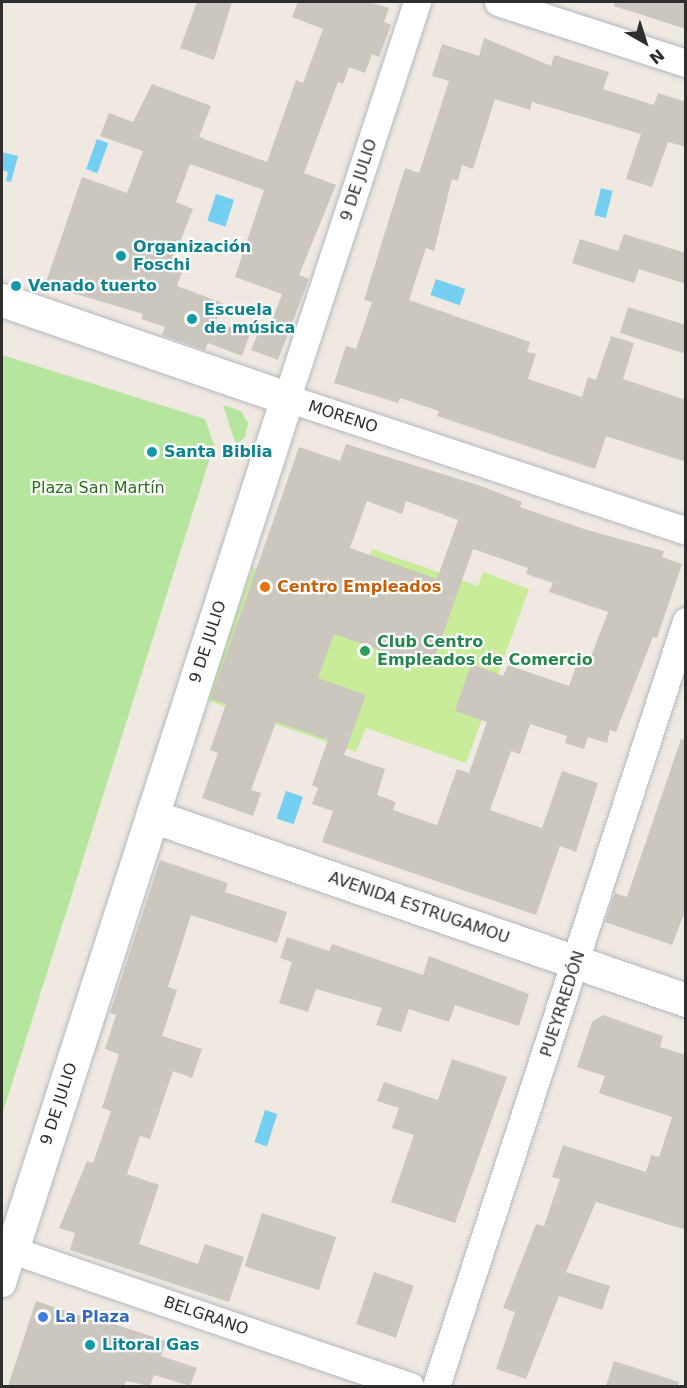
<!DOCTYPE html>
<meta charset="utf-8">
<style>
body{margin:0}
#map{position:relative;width:687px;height:1388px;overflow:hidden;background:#efe9e1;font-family:"DejaVu Sans",sans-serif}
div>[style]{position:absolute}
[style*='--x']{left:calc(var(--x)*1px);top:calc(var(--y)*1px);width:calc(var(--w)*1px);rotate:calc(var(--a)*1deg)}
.green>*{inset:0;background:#b6e59e}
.pitch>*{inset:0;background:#c9ec9a}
.water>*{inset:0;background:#75cff0;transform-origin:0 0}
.building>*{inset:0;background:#cbc7bf;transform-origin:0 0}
.roads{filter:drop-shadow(0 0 2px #b4b7c1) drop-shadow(0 0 2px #b4b7c1)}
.street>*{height:27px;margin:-13.5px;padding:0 13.5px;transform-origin:13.5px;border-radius:13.5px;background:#fff}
.secondary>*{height:33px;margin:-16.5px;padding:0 16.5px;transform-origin:16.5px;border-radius:16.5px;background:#fff}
.dots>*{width:16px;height:16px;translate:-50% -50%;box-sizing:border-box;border:3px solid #fff;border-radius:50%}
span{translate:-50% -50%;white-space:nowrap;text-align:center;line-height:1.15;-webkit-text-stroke:4.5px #fff;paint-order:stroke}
.street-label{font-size:16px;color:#2e2e2e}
.culture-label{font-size:16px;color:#0d838f;font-weight:700}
.left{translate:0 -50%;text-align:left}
.park-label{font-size:16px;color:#2c6e1b}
.food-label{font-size:16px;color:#c56008;font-weight:700}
.leisure-label{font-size:16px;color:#27864d;font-weight:700}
.shop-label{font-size:16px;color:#366cbe;font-weight:700}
.frame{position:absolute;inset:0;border:3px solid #2e2e2e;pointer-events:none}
.north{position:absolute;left:615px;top:12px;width:60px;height:60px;-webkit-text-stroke:4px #fff;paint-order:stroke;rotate:141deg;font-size:16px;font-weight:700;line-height:24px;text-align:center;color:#2e2e2e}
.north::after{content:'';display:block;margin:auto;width:21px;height:27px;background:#2e2e2e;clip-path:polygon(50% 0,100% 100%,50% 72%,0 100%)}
</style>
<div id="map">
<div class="green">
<i style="clip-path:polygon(2px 355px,205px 419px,214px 445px,2px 1115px)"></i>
<i style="clip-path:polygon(223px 405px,241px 411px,248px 423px,245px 437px,236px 445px)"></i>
</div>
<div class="pitch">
<i style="clip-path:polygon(372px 549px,478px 586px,483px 572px,529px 589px,466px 763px,366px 728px,356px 752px,206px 700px,253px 567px,353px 602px)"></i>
</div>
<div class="water">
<i style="left:97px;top:139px;width:12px;height:32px;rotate:20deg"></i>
<i style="clip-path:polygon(2px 152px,18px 156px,11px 182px,6px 181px,8px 172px,2px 170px)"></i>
<i style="left:601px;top:188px;width:12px;height:28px;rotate:14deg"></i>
<i style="left:216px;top:194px;width:19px;height:28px;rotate:18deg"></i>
<i style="left:436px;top:279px;width:31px;height:17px;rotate:19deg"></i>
<i style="left:286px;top:791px;width:18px;height:29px;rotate:19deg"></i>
<i style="left:265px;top:1110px;width:13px;height:34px;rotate:18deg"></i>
</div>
<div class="building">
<i style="clip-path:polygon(197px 2px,232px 2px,214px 60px,180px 48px)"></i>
<i style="clip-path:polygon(298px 2px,369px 2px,389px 8px,384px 22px,391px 25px,379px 57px,372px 54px,365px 73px,349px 67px,343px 84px,338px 82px,304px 173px,336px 185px,299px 275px,309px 279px,278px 360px,251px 350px,260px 328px,268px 332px,282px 294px,235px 277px,264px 190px,190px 164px,176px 202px,193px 209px,173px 260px,185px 264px,177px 286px,223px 303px,216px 322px,250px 334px,242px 356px,208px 343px,205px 350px,190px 345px,162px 335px,165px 327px,141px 319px,143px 314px,45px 285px,82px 177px,127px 193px,143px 151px,100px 136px,109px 113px,133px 122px,152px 84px,211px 106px,199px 137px,267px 162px,296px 80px,303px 83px,323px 29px,292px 17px)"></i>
<i style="clip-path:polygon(614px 2px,686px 2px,686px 29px,614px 6px)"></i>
<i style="clip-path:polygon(484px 38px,551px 66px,554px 55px,609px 72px,603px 89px,654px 105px,658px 93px,686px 102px,686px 147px,668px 142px,652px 187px,626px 179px,641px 134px,532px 102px,530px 110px,495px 99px,473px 169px,462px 165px,458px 181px,452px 179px,434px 251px,426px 248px,409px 300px,530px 342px,527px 352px,536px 354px,528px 379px,582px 397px,588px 377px,596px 380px,611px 336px,634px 343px,623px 379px,686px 400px,686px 462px,606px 436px,595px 469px,437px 416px,439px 411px,400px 398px,398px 403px,334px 383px,346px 346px,356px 349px,372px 302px,364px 300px,405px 168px,419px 173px,449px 81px,432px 76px,442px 44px,479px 56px)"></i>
<i style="clip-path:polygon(624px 234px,686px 253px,686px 284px,639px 269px,634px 283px,572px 263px,580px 239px,618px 251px)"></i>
<i style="clip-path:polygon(628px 307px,686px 325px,686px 354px,620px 333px)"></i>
<i style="clip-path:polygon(evenodd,346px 444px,478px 485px,522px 502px,520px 507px,587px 530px,664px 551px,662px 557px,682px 564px,657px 638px,653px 637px,616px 732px,610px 730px,607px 743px,588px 737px,584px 749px,565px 743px,567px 736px,530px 724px,520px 754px,511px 751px,490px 810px,542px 828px,562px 771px,598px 783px,576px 852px,560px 846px,536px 915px,322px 842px,333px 811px,312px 804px,318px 788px,312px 785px,328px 740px,276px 722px,251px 790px,261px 793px,253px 816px,202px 798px,218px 753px,210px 750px,226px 704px,211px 699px,299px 447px,340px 461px,346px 444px,367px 501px,402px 514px,406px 501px,458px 520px,437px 579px,350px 548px,367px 501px,346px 444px,473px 549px,528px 568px,526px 574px,553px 583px,549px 592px,608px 612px,590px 659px,580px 655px,569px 686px,508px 665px,503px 676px,471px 664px,455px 711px,487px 722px,469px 773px,457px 769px,437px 825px,393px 810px,396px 802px,377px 795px,385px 769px,344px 755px,366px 695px,318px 678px,334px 634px,431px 668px,473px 549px)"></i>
<i style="clip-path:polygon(681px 739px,686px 740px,686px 909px,672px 945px,605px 922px,615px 893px,627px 897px)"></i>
<i style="clip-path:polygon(160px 860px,228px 883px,225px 892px,287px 912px,277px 943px,191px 915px,168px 987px,177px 990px,162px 1036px,202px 1049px,192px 1078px,173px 1071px,150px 1139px,140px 1136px,127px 1174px,159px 1185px,139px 1244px,198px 1264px,205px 1244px,244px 1257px,229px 1302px,70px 1250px,75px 1233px,59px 1228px,87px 1161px,93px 1163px,111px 1111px,102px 1108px,119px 1054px,105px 1049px,116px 1015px,110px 1013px)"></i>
<i style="clip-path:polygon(287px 937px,329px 951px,332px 944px,423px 975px,429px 956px,529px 994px,519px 1026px,455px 1005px,449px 1022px,409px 1009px,401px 1032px,376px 1025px,382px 1008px,316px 989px,308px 1012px,279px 1003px,292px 962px,280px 958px)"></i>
<i style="clip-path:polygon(603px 1015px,663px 1036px,660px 1047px,686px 1055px,686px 1230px,596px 1202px,566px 1272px,610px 1286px,602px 1310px,559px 1296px,526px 1379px,496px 1369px,515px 1312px,503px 1308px,536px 1224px,544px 1226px,560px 1179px,552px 1177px,563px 1145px,646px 1172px,651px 1155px,659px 1157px,672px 1117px,599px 1093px,605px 1076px,577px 1067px,592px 1022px)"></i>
<i style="clip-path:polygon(452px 1059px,507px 1077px,455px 1223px,391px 1202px,414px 1135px,392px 1128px,399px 1108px,377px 1101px,384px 1082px,438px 1100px)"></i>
<i style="left:262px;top:1213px;width:78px;height:56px;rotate:18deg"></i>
<i style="left:374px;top:1272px;width:42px;height:55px;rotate:19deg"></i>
<i style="clip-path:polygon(36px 1301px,84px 1317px,86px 1309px,116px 1320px,114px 1324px,166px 1341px,161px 1356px,197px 1368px,190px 1386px,154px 1375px,150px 1386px,126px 1381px,124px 1386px,8px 1386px)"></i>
<i style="clip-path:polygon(614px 1361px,679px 1382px,678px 1386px,606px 1386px)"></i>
</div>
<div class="roads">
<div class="street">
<i style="--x:417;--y:2;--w:417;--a:108.2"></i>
<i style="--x:287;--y:398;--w:421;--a:18.4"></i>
<i style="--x:498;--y:2;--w:198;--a:18"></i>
<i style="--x:2;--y:1283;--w:34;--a:-73"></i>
<i style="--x:12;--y:1250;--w:421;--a:18.9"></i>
<i style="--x:436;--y:1386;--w:805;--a:-71.9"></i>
</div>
<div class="secondary">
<i style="--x:2;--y:300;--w:301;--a:19"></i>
<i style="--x:287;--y:398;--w:895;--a:107.89"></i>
<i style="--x:12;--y:1250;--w:10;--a:-163"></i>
<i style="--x:152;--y:816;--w:565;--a:19.01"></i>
</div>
</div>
<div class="dots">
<i style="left:121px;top:256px;background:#0f9aa8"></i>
<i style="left:16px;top:286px;background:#0f9aa8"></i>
<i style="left:192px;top:319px;background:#0f9aa8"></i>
<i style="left:152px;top:452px;background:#0f9aa8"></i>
<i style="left:265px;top:587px;background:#e8710a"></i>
<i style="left:365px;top:651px;background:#2e9e5b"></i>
<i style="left:43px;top:1317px;background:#3f7fe0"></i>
<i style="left:90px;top:1345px;background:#0f9aa8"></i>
</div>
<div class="street-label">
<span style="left:359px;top:180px;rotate:-72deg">9 DE JULIO</span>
<span style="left:343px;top:417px;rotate:18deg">MORENO</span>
<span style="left:208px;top:642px;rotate:-72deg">9 DE JULIO</span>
<span style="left:419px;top:908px;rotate:19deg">AVENIDA ESTRUGAMOU</span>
<span style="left:563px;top:1004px;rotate:-72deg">PUEYRREDÓN</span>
<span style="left:59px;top:1104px;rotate:-72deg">9 DE JULIO</span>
<span style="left:206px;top:1316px;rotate:19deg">BELGRANO</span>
</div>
<div class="culture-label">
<span class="left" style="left:133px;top:256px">Organización<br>Foschi</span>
<span class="left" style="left:28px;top:286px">Venado tuerto</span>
<span class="left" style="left:204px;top:319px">Escuela<br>de música</span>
<span class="left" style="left:164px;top:452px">Santa Biblia</span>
<span class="left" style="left:102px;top:1345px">Litoral Gas</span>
</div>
<div class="park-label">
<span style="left:98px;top:488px">Plaza San Martín</span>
</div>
<div class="food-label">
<span class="left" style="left:277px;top:587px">Centro Empleados</span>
</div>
<div class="leisure-label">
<span class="left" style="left:377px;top:651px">Club Centro<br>Empleados de Comercio</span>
</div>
<div class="shop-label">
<span class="left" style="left:55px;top:1317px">La Plaza</span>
</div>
<div class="frame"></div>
<div class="north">N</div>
</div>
